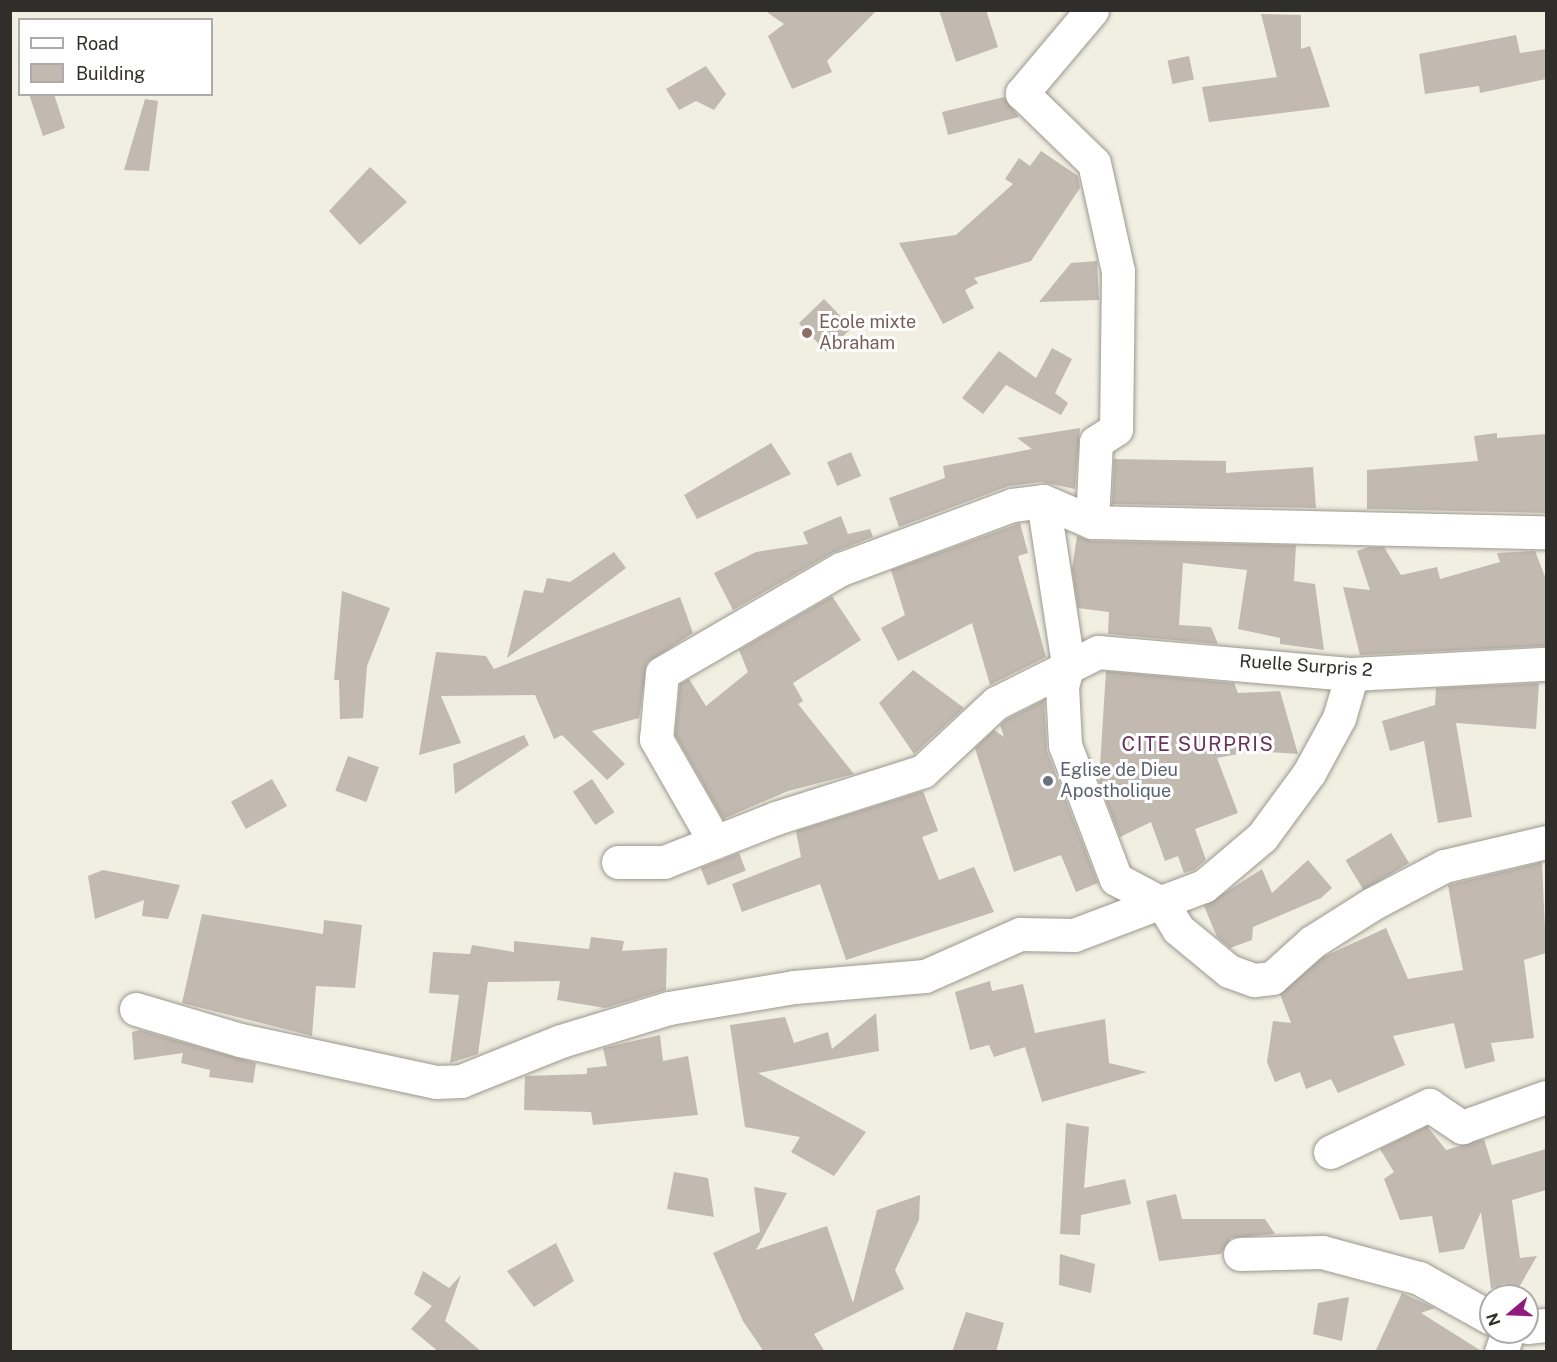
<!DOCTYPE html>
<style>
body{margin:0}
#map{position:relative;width:1557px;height:1362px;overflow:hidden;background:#f1eee2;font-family:"Public Sans",sans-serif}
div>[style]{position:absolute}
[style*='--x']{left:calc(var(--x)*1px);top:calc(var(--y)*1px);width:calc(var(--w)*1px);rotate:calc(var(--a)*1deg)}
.building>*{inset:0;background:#c2b9b0;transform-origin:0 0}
.roads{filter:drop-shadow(0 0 2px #9b988d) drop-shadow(0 0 2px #9b988d)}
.minor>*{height:33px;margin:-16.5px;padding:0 16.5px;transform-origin:16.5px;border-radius:16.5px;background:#fff}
.dots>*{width:16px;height:16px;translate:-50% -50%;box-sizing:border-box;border:3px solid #fff;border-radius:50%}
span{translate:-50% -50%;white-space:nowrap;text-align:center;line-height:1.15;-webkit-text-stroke:6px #fff;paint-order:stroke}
.education-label{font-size:18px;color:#785e54}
.left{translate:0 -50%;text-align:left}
.street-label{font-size:18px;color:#302e2a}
.worship-label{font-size:18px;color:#5b616d}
.neighbourhood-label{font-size:20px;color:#6a325d;letter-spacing:1.5px}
.frame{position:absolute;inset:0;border:12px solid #302e2a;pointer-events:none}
.legend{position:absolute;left:18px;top:18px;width:195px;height:78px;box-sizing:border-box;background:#fff;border:2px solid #acabaa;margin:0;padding:8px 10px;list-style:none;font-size:18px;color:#302e2a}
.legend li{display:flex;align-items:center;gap:12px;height:30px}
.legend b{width:30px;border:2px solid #acabaa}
.north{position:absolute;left:1479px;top:1284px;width:60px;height:60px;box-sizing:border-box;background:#fff;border:2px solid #acabaa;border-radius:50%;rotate:251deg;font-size:16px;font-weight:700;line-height:24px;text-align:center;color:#302e2a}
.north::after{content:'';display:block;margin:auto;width:21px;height:27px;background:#901b7a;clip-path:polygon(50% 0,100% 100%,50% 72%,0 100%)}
</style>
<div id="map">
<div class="building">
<i style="clip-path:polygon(764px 10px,877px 10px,827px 61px,832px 72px,792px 89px,768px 36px,784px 24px)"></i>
<i style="clip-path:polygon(939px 10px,986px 10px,998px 47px,956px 62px)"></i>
<i style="clip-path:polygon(1261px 14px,1301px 15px,1301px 49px,1310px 46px,1330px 107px,1209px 122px,1202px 87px,1277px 77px)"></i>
<i style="clip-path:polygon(1516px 35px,1520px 53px,1546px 49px,1546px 79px,1480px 93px,1479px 86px,1425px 94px,1419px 54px)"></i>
<i style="left:1189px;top:56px;width:24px;height:22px;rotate:78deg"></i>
<i style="clip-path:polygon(706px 66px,726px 94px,714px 110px,696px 101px,679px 110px,666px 89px)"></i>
<i style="clip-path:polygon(29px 94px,54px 94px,65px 128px,43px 136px)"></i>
<i style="clip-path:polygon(1004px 97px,1019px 117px,948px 135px,942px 112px)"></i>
<i style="clip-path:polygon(145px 99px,158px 101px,149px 171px,124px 170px)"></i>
<i style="clip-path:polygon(1041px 151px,1078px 176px,1080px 188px,1031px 261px,974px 278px,978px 283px,965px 290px,974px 308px,943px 324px,899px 243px,956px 235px,1013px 184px,1005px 179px,1019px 158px,1030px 166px)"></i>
<i style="clip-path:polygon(370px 167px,407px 202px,360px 245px,329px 211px)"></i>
<i style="clip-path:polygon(1097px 261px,1099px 300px,1039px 302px,1071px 263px)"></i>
<i style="left:824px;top:299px;width:40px;height:35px;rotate:46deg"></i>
<i style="clip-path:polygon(1052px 348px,1072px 359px,1055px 393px,1068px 403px,1061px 415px,1006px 385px,983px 414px,962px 398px,999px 351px,1036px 378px)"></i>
<i style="clip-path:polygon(1080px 428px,1075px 489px,1041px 482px,1009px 486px,899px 527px,889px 498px,945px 478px,943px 466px,1032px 449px,1017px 438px)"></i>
<i style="clip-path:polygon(1497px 433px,1497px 438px,1546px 434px,1546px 513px,1367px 509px,1367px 470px,1478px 461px,1474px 436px)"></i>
<i style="clip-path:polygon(771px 443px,791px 474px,697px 519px,684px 495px)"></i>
<i style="left:851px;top:452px;width:26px;height:26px;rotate:67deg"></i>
<i style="clip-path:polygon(1114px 459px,1226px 461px,1226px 473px,1313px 467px,1316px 508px,1112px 504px)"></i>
<i style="clip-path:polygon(841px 516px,848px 534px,870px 529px,873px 537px,832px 553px,733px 610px,714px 573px,756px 552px,808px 544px,803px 532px)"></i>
<i style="clip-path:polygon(1020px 523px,1028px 553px,1018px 556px,1046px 657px,990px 685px,972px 623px,898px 661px,881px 628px,905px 615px,891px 570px)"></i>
<i style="clip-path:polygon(1077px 536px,1092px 541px,1296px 545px,1294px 581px,1315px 584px,1324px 650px,1280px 644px,1280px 638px,1238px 629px,1247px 570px,1183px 563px,1179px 625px,1211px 627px,1218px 644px,1108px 634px,1109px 612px,1078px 608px,1072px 569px)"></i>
<i style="clip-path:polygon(1369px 547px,1384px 547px,1401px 575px,1437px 567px,1440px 579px,1500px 562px,1497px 553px,1535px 551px,1546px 579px,1546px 646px,1360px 655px,1343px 587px,1370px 590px,1357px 551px)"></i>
<i style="clip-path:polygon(614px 552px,626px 568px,507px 658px,524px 590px,543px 593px,547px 578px,570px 582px)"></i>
<i style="clip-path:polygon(342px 591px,390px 608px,367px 666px,363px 718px,340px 719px,339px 680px,334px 680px)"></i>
<i style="clip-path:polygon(832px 596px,861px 640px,793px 683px,803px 701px,798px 704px,854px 774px,788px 791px,723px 819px,675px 735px,680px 684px,689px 679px,706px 706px,748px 672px,739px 650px)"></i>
<i style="clip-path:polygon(680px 597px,693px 633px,647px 663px,639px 718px,592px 731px,625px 764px,607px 780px,562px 735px,554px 739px,535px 695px,441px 696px,461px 743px,419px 755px,436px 652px,486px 656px,494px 669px)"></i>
<i style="clip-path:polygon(913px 670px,964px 708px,914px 754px,879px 703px)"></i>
<i style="clip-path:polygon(1106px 671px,1234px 683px,1238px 693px,1280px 691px,1298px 754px,1254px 751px,1217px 758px,1238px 813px,1195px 829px,1206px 860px,1194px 870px,1184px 873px,1178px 856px,1165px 861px,1151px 822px,1120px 837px,1099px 782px)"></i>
<i style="clip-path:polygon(1539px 683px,1536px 729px,1456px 723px,1472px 817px,1438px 823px,1424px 741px,1390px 751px,1382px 721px,1435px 705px,1436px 688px)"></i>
<i style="clip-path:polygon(1044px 700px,1047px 751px,1098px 883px,1076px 892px,1061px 855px,1014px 872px,975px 748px,994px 730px,1004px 737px,1000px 725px,1007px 719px)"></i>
<i style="clip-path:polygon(524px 735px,529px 745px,455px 794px,453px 764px)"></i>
<i style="left:348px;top:756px;width:33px;height:37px;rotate:20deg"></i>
<i style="left:272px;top:779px;width:31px;height:47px;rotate:61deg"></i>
<i style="left:592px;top:779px;width:40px;height:23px;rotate:56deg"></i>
<i style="clip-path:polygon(923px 791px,938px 831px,922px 837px,939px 880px,974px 867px,994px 912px,846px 960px,820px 884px,742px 912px,732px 884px,801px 857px,796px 831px)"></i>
<i style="left:1391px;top:833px;width:35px;height:53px;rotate:59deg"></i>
<i style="left:739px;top:853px;width:19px;height:41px;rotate:69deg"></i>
<i style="clip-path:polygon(1308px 860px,1332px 888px,1321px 898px,1253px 927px,1252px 940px,1230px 948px,1217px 937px,1204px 906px,1262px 869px,1272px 893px)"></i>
<i style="clip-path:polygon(1542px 862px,1546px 953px,1524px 960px,1534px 1038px,1491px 1043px,1495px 1061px,1465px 1069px,1454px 1023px,1393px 1036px,1405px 1065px,1338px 1093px,1331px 1079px,1306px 1089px,1300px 1072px,1275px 1082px,1267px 1062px,1273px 1021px,1291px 1023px,1280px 994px,1323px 957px,1386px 928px,1408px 979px,1463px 970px,1448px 885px)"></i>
<i style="clip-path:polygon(103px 870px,180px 885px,168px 919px,142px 916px,144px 900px,95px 919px,88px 876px)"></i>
<i style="clip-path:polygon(202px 914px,323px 934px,324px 920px,362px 925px,355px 988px,316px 986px,312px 1036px,182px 1003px)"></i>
<i style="clip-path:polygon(591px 937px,624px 941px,622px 951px,667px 948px,666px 990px,605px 1008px,557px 1000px,560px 981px,488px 982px,478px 1054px,450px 1063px,459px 995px,429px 993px,433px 952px,470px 954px,472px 945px,514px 952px,514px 941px,589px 949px)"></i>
<i style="clip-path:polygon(990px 981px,992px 991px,1023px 984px,1035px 1033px,1105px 1019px,1109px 1063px,1147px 1072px,1042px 1102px,1025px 1047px,994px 1057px,989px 1045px,970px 1050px,955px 992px)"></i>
<i style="clip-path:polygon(876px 1013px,879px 1051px,758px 1073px,866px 1132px,834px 1176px,791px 1152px,800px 1137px,745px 1127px,730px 1025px,785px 1017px,794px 1043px,828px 1032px,832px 1049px)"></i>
<i style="clip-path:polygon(140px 1030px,256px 1063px,253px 1083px,209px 1077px,210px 1070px,181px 1063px,183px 1053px,134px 1060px,132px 1032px)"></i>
<i style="clip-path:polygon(660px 1035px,663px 1061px,688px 1056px,698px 1115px,593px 1125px,591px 1112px,524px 1110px,525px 1076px,587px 1074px,587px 1068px,607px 1066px,603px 1048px)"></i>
<i style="clip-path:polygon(1066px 1123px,1089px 1127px,1084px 1188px,1125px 1179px,1131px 1204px,1081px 1215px,1080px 1235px,1060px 1234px)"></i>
<i style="clip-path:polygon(1427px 1126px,1446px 1150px,1484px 1139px,1492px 1165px,1546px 1149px,1546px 1190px,1512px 1200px,1520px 1258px,1537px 1256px,1514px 1296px,1507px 1296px,1505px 1284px,1491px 1289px,1481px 1212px,1464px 1249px,1439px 1253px,1432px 1216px,1400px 1220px,1384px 1179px,1394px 1172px,1380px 1149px)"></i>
<i style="clip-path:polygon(674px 1172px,708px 1178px,714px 1217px,667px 1209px)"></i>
<i style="clip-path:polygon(754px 1187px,787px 1193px,756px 1250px,827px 1226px,853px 1303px,877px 1210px,920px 1195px,919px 1220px,895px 1270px,904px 1289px,814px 1334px,825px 1352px,764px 1352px,743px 1321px,713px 1253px,760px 1232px)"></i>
<i style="clip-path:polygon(1176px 1194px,1182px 1219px,1265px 1219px,1275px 1234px,1231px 1238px,1221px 1254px,1159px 1261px,1146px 1201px)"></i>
<i style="clip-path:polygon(556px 1243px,574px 1281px,534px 1307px,507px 1271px)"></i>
<i style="clip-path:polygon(1060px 1254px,1095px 1264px,1091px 1293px,1059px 1285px)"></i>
<i style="clip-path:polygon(423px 1271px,449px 1288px,461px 1275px,445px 1321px,482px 1352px,439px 1352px,411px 1329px,432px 1306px,414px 1294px)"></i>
<i style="clip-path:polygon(1402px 1293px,1435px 1308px,1421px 1313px,1483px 1352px,1375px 1352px)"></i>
<i style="clip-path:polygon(1349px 1297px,1342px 1341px,1313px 1334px,1318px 1303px)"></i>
<i style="clip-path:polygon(966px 1312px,1004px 1323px,996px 1352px,952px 1352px)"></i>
</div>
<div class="roads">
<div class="minor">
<i style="--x:1092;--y:10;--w:109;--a:130.1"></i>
<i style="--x:1022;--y:93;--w:100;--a:44.2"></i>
<i style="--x:1094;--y:163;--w:111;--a:77.5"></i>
<i style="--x:1118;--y:271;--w:158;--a:90.7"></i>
<i style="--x:1116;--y:429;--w:24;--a:147"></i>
<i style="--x:1096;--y:442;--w:80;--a:92.9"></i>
<i style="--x:1043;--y:501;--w:165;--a:81.3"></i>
<i style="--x:1068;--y:664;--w:23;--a:105"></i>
<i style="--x:1062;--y:686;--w:59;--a:87.1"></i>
<i style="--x:1065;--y:745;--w:143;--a:69.2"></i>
<i style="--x:1116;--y:879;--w:53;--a:28"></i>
<i style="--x:1163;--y:904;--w:29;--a:59"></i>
<i style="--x:1178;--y:929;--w:66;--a:39.5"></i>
<i style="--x:1229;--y:971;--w:27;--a:20"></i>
<i style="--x:1254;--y:980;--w:18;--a:-6"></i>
<i style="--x:1272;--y:978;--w:54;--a:-42"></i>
<i style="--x:1312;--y:942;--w:71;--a:-32.3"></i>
<i style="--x:1372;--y:904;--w:81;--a:-27.8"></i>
<i style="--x:1444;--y:866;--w:105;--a:-13.2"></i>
<i style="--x:715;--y:842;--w:119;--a:-119.8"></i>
<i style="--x:656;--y:739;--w:66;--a:-84.8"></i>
<i style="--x:662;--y:673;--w:207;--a:-30.2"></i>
<i style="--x:841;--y:569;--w:183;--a:-20.5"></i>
<i style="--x:1012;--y:505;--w:31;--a:-7"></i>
<i style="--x:1043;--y:501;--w:53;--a:23.2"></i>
<i style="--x:1092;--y:522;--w:454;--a:1.3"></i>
<i style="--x:618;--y:862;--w:46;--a:0"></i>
<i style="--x:664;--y:862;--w:120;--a:-21.4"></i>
<i style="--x:776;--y:818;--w:154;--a:-17.7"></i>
<i style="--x:923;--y:771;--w:100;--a:-43"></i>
<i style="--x:996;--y:703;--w:114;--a:-26.6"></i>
<i style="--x:1098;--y:652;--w:255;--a:5"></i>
<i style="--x:1352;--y:674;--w:194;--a:-3"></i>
<i style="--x:136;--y:1009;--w:109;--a:16.6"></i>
<i style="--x:240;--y:1040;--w:200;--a:12.1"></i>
<i style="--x:436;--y:1082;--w:25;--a:-2"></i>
<i style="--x:461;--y:1081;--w:108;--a:-21.8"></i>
<i style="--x:561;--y:1041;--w:113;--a:-17"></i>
<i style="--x:669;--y:1008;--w:127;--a:-9.5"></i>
<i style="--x:794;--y:987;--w:131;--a:-4.8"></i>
<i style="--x:925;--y:976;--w:104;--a:-23.9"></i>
<i style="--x:1020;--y:934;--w:54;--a:1.1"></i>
<i style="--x:1074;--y:935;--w:139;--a:-20.7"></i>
<i style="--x:1204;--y:886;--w:76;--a:-40.2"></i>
<i style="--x:1262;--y:837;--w:79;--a:-53.7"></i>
<i style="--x:1309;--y:773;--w:63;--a:-61.4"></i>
<i style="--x:1339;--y:718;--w:46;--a:-73.5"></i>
<i style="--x:1330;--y:1152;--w:110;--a:-25.4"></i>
<i style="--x:1429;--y:1105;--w:40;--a:34"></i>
<i style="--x:1462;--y:1127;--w:89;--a:-19.7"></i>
<i style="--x:1240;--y:1254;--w:82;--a:-1.4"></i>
<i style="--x:1322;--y:1252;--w:100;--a:15"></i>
<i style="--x:1419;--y:1278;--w:82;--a:29.1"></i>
<i style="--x:1527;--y:1327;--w:19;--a:-6"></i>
<i style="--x:1501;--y:1352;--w:21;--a:-71"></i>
</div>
</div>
<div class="dots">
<i style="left:807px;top:333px;background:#8d6e63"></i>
<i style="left:1048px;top:781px;background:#6b7280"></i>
</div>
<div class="education-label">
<span class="left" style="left:819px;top:333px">Ecole mixte<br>Abraham</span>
</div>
<div class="street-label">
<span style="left:1306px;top:666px;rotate:4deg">Ruelle Surpris 2</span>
</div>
<div class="worship-label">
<span class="left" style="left:1060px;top:781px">Eglise de Dieu<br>Apostholique</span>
</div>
<div class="neighbourhood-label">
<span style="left:1198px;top:744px">CITE SURPRIS</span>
</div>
<div class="frame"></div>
<ul class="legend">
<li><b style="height:8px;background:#fff"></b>Road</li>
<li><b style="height:16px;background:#c2b9b0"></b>Building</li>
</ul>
<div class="north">N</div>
</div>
